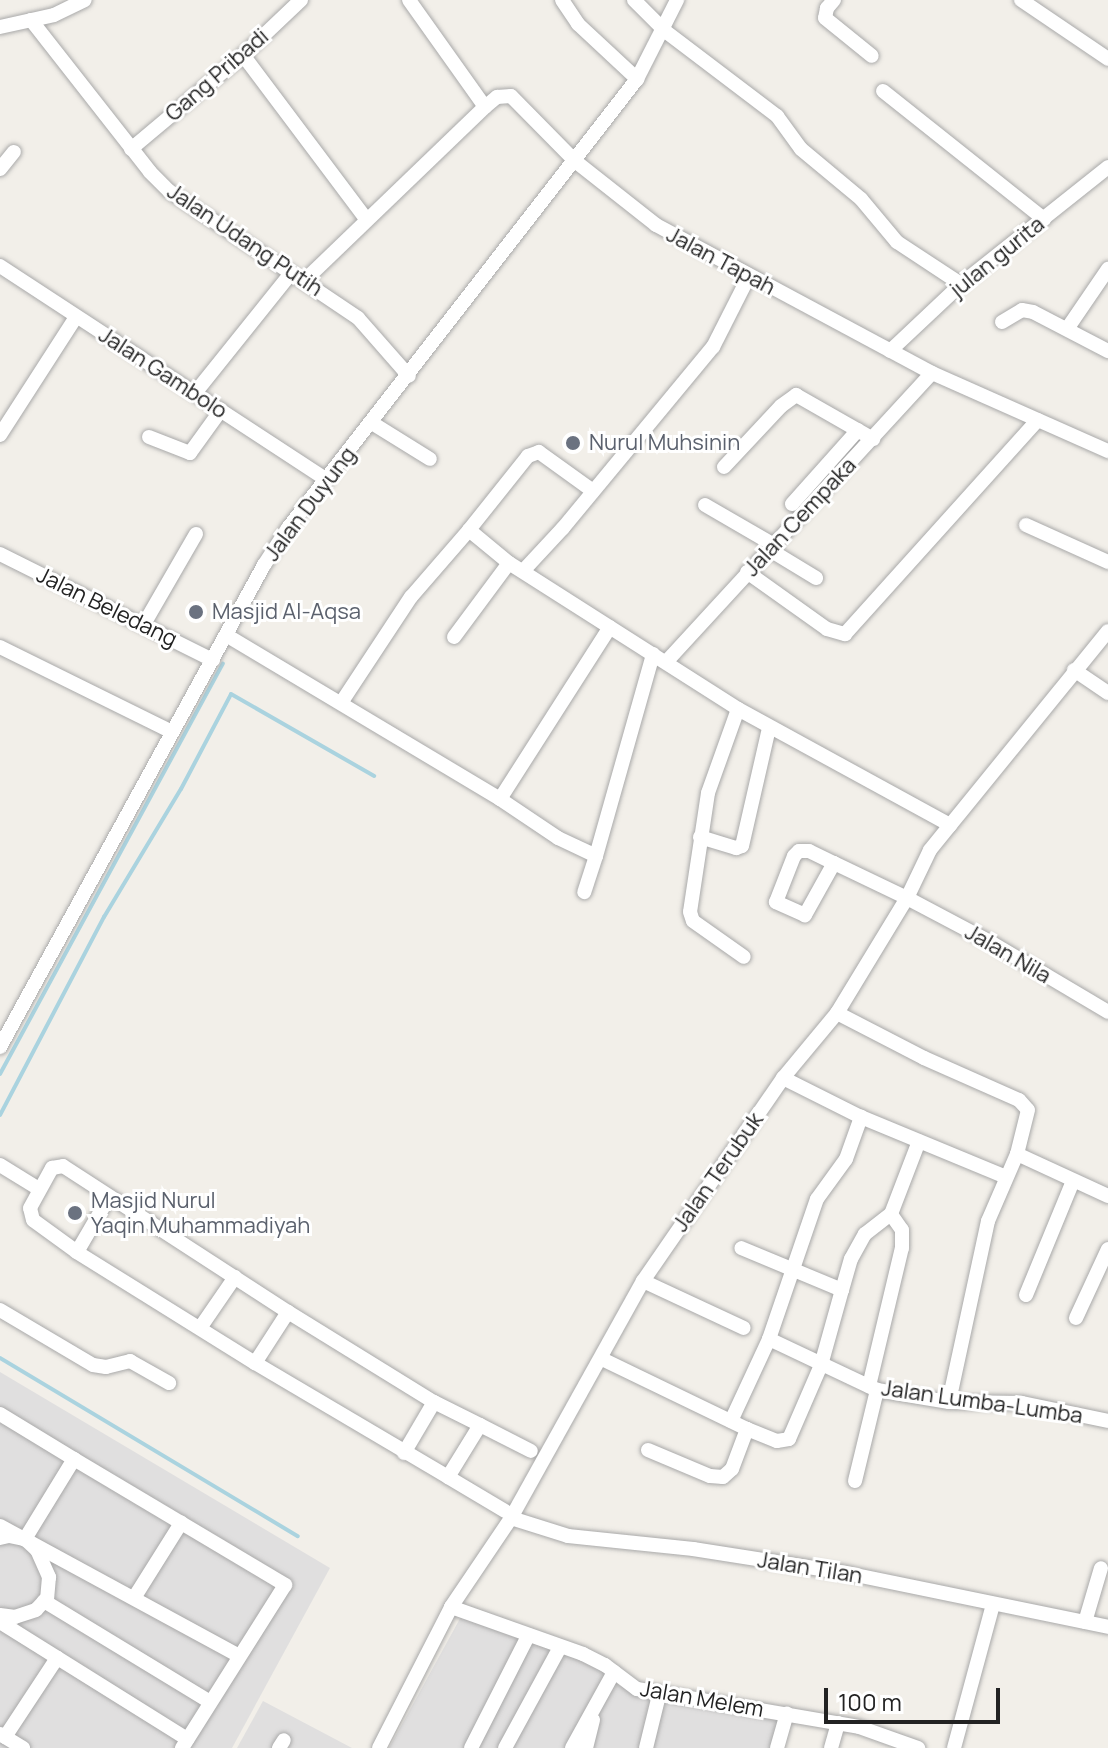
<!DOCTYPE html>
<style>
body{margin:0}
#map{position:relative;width:1108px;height:1748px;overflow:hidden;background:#f2efe9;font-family:Manrope,sans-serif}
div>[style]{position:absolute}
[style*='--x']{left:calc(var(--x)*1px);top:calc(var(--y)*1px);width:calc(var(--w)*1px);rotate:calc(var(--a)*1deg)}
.residential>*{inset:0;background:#e0dfdf}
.stream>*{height:4px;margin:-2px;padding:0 2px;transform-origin:2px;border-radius:2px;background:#aad3df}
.roads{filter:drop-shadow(0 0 2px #a9a9a9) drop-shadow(0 0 2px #a9a9a9)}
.street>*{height:14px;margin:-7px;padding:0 7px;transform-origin:7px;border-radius:7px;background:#fff}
.dots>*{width:22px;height:22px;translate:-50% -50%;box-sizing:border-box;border:4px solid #fff;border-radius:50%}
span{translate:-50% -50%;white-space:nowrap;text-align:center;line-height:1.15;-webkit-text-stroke:6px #fff;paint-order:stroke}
.street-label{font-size:22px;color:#222}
.worship-label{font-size:22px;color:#5b616d}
.left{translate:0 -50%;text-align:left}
.scale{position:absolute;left:824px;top:1688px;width:176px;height:36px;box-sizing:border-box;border:4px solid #222;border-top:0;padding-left:10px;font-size:24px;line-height:28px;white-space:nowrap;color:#222;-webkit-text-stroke:6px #fff;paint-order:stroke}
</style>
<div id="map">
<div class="residential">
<i style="clip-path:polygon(0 1372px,330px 1568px,232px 1748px,0 1748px)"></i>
<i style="clip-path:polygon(463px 1613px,604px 1668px,619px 1686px,669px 1700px,782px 1720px,773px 1748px,389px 1748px)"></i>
<i style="clip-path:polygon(263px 1701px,352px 1748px,237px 1748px)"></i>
</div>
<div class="stream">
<i style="--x:0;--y:1074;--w:467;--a:-61.5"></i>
<i style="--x:0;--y:1115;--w:224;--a:-62.3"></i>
<i style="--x:104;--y:917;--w:149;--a:-59"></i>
<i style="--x:181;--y:789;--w:107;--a:-62.2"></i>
<i style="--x:231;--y:694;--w:165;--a:29.8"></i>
<i style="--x:0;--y:1358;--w:347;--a:30.9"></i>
</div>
<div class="roads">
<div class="street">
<i style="--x:409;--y:0;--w:131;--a:54.6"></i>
<i style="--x:485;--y:107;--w:16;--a:-40"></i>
<i style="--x:497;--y:97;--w:14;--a:-4"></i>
<i style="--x:511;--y:96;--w:91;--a:45.4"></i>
<i style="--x:575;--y:161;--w:103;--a:38.3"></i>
<i style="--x:656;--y:225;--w:313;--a:28.2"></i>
<i style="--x:932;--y:373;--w:193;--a:23.9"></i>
<i style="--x:562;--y:0;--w:29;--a:56"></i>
<i style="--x:578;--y:24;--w:81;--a:43"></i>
<i style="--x:634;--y:0;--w:44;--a:45"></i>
<i style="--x:665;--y:31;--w:141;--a:37.2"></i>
<i style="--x:777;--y:116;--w:41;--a:54"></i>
<i style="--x:801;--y:149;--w:78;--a:39.8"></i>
<i style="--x:861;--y:199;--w:56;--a:50.1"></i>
<i style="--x:897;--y:242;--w:77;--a:33.3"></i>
<i style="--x:834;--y:0;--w:11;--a:131"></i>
<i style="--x:827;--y:8;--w:10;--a:101"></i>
<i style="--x:825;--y:18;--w:60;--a:39"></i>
<i style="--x:1021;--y:0;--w:105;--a:34.1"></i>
<i style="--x:31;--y:20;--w:193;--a:51.9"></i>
<i style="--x:150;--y:172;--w:27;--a:45"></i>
<i style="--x:169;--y:191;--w:228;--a:33.9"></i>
<i style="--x:358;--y:318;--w:77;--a:48.7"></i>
<i style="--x:0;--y:27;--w:55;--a:-12.5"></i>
<i style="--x:54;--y:15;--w:34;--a:-26"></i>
<i style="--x:243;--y:55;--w:206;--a:53.1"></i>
<i style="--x:883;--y:91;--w:206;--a:38.5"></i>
<i style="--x:131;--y:149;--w:146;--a:-40"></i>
<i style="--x:243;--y:55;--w:80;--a:-43.5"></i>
<i style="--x:0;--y:169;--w:22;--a:-51"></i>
<i style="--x:0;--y:266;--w:391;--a:33.2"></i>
<i style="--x:304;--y:281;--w:251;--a:-43.9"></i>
<i style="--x:1002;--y:322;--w:23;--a:-31"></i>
<i style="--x:1022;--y:310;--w:11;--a:10"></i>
<i style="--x:1033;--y:312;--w:85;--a:27.5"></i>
<i style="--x:1067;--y:329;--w:73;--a:-55.7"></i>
<i style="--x:890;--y:351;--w:98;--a:-43.3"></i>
<i style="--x:961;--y:284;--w:188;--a:-38.5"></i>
<i style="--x:195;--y:393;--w:154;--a:-51.3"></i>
<i style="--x:372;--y:423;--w:68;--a:31.8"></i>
<i style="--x:0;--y:435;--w:140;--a:-57.2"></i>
<i style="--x:149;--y:437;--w:44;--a:21.3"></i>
<i style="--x:190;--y:453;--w:53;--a:-54.2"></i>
<i style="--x:724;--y:467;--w:83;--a:-46.9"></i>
<i style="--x:781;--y:406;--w:19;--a:-36"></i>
<i style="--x:796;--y:395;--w:89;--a:29.7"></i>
<i style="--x:593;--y:491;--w:67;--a:-144.2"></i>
<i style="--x:539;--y:452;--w:12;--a:160"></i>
<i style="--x:528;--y:456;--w:95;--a:128.6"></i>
<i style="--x:469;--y:530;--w:52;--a:39.5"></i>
<i style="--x:509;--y:563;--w:272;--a:32.5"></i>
<i style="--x:738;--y:709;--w:242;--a:28.7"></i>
<i style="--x:792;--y:504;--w:99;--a:-48.3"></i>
<i style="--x:705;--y:505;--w:80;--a:30.1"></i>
<i style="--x:1026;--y:525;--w:90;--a:24.3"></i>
<i style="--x:770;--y:550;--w:54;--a:31.3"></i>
<i style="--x:0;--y:554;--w:238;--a:26.5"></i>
<i style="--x:523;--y:571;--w:59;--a:-47.1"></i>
<i style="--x:563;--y:528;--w:235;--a:-50.4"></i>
<i style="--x:713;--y:347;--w:80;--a:-63.1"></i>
<i style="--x:747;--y:572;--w:98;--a:35.5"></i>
<i style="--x:827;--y:629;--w:19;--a:16"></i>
<i style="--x:845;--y:634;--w:288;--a:-48"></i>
<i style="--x:144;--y:624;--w:104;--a:-60"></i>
<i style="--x:226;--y:635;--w:319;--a:30.9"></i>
<i style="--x:500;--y:799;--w:70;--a:33.9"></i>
<i style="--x:558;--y:838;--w:42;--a:25.3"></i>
<i style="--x:596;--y:856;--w:38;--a:108"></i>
<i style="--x:454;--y:637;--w:92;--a:-53.4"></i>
<i style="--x:0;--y:647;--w:192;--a:26.3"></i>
<i style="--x:667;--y:661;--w:391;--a:-47.4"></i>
<i style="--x:1074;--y:670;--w:41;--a:34.1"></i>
<i style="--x:341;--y:703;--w:127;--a:-56.6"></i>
<i style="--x:411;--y:597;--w:89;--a:-49.1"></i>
<i style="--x:738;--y:709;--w:89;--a:109.7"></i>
<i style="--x:708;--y:793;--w:120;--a:98.6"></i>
<i style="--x:690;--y:912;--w:9;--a:72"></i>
<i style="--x:693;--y:921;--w:62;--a:35.2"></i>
<i style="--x:500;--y:799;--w:204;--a:-57.4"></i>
<i style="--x:700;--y:837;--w:38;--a:17"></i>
<i style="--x:736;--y:848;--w:6;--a:-18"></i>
<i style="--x:742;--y:846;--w:121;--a:-77.1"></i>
<i style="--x:596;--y:856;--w:210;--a:-74.2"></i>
<i style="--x:834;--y:863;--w:60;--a:119.1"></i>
<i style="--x:805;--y:915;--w:32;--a:-156"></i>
<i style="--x:776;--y:902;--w:49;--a:-68.6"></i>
<i style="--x:794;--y:856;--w:7;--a:-45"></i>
<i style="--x:799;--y:851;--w:10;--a:0"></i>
<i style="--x:809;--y:851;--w:28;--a:26"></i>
<i style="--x:834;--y:863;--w:81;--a:25.6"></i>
<i style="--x:907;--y:898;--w:96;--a:27.9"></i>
<i style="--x:992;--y:943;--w:135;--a:30.7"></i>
<i style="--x:837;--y:1013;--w:98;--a:27.3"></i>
<i style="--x:924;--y:1058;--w:104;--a:23.9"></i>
<i style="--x:1019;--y:1100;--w:13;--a:48"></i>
<i style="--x:1028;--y:1110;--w:45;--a:104"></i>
<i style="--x:1017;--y:1154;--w:73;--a:113.4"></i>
<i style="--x:988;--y:1221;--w:185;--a:102.2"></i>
<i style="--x:0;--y:1047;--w:550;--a:-61.29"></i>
<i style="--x:264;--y:565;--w:44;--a:-57"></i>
<i style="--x:288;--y:528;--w:569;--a:-52.14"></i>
<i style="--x:637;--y:79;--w:89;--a:-63.1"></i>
<i style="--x:783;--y:1078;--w:87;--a:26.6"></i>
<i style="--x:861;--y:1117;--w:157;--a:22.5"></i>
<i style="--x:1017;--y:1154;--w:100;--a:24.8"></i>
<i style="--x:0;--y:1165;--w:46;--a:31.6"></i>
<i style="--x:77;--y:1252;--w:64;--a:-59.8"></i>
<i style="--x:643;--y:1281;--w:111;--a:25"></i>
<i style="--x:842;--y:1290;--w:32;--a:-74"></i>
<i style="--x:851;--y:1259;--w:29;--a:-61"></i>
<i style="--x:865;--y:1234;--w:33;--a:-38"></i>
<i style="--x:891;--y:1214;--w:78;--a:-69"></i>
<i style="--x:1026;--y:1295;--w:123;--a:-67.6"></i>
<i style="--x:0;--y:1310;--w:108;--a:30.6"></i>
<i style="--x:93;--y:1365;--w:13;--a:9"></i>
<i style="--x:106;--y:1367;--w:25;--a:-14"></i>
<i style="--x:130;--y:1361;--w:45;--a:29.4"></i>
<i style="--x:1076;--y:1318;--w:76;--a:-65.1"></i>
<i style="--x:200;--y:1328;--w:62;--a:-55.5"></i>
<i style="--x:769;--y:1339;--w:119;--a:25.3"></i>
<i style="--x:877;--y:1390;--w:73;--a:9.5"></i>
<i style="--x:949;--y:1402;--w:73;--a:0.8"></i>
<i style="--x:1022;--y:1403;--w:88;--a:11.8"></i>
<i style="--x:602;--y:1359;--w:161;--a:25.8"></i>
<i style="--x:747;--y:1429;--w:32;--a:22"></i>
<i style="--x:777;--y:1441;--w:12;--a:-9"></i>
<i style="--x:789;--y:1439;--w:81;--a:-66.6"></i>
<i style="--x:821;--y:1365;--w:78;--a:-74.4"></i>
<i style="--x:842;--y:1290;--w:109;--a:-157.4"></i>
<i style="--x:255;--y:1363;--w:61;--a:-57.1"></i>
<i style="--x:869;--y:1386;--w:142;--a:-76.6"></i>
<i style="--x:902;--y:1248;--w:18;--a:-90"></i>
<i style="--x:902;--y:1230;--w:19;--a:-125"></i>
<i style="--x:0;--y:1414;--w:87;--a:31.3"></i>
<i style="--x:74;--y:1459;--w:94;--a:121.5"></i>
<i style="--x:731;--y:1421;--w:90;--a:-65.1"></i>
<i style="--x:769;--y:1339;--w:148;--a:-71.1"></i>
<i style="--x:817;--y:1199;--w:49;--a:-54.1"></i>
<i style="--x:846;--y:1159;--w:45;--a:-70.3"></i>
<i style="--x:648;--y:1450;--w:67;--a:22.8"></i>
<i style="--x:710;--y:1476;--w:13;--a:4"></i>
<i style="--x:723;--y:1477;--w:12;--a:-42"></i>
<i style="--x:732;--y:1469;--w:43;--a:-69.4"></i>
<i style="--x:404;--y:1453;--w:59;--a:-59.5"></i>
<i style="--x:74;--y:1459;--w:246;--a:30.8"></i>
<i style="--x:285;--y:1585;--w:193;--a:122.3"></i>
<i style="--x:448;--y:1477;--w:224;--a:-149.4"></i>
<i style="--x:255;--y:1363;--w:210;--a:-148.1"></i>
<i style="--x:77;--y:1252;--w:54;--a:-144"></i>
<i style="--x:33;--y:1220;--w:12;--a:-104"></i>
<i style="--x:30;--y:1208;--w:46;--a:-61.2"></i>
<i style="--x:52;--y:1168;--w:11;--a:-10"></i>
<i style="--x:63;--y:1166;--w:268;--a:33"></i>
<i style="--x:288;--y:1312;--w:172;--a:31.7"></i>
<i style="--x:434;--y:1402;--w:51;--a:26.6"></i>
<i style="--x:855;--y:1481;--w:94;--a:-76.4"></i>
<i style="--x:505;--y:1511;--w:66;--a:-149.2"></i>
<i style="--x:448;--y:1477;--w:61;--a:-58.4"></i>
<i style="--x:480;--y:1425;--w:57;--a:27"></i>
<i style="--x:511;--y:1518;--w:60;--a:17.5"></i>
<i style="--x:568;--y:1536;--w:126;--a:5.9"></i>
<i style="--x:693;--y:1549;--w:155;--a:8.9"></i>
<i style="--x:846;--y:1573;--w:268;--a:11.6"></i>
<i style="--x:0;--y:1526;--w:271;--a:28.5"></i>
<i style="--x:0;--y:1538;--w:9;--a:-13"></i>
<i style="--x:9;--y:1536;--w:16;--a:11"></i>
<i style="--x:25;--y:1539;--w:16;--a:43"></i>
<i style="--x:37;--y:1550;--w:30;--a:66"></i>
<i style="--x:49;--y:1577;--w:21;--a:95"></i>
<i style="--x:47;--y:1598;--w:16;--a:133"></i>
<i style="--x:36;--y:1610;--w:22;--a:162"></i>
<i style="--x:15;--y:1617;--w:15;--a:-172"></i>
<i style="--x:134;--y:1598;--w:89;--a:-57.9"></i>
<i style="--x:44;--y:1601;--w:194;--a:31.3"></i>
<i style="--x:451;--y:1607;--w:140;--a:19.6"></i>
<i style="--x:583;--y:1654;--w:25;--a:27"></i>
<i style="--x:605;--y:1665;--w:40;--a:37"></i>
<i style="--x:637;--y:1689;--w:225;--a:9.7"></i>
<i style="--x:859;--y:1727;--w:63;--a:19.6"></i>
<i style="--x:0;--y:1622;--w:221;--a:32"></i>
<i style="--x:1085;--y:1622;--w:56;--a:-73.5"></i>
<i style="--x:0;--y:1734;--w:27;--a:31"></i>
<i style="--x:5;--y:1737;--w:95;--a:-56.6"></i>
<i style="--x:279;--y:1748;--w:9;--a:-58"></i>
<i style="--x:379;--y:1748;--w:158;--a:-62.9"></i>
<i style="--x:451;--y:1607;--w:107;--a:-56"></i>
<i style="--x:511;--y:1518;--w:271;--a:-60.9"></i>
<i style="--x:643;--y:1281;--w:247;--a:-55.4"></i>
<i style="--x:783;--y:1078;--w:85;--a:-50.3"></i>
<i style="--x:837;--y:1013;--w:135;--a:-58.7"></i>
<i style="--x:907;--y:898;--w:53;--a:-64.4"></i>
<i style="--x:930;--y:850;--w:282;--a:-50.9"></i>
<i style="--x:471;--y:1748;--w:126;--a:-63"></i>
<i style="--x:505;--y:1748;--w:115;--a:-61.4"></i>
<i style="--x:572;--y:1748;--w:87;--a:-61.1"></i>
<i style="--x:586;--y:1748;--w:29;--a:-76"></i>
<i style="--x:646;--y:1748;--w:55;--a:-76.2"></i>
<i style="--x:777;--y:1748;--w:36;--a:-74"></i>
<i style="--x:831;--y:1748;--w:26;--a:-74"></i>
<i style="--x:954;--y:1748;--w:149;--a:-74.8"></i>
</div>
</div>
<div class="dots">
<i style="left:573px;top:443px;background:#6b7280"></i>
<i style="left:196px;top:612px;background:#6b7280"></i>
<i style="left:75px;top:1213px;background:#6b7280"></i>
</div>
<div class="street-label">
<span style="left:217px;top:75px;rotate:-41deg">Gang Pribadi</span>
<span style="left:245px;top:240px;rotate:34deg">Jalan Udang Putih</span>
<span style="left:997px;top:257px;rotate:-39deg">julan gurita</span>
<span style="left:721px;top:261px;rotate:28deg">Jalan Tapah</span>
<span style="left:163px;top:373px;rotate:33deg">Jalan Gambolo</span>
<span style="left:310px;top:504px;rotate:-53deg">Jalan Duyung</span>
<span style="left:800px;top:517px;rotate:-47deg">Jalan Cempaka</span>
<span style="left:107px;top:607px;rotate:26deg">Jalan Beledang</span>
<span style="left:1008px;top:954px;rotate:30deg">Jalan Nila</span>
<span style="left:718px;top:1172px;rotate:-55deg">Jalan Terubuk</span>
<span style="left:982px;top:1402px;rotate:8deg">Jalan Lumba-Lumba</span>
<span style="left:810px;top:1568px;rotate:9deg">Jalan Tilan</span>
<span style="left:702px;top:1699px;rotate:10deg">Jalan Melem</span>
</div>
<div class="worship-label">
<span class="left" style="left:589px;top:443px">Nurul Muhsinin</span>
<span class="left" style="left:212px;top:612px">Masjid Al-Aqsa</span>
<span class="left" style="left:91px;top:1213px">Masjid Nurul<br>Yaqin Muhammadiyah</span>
</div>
<div class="scale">100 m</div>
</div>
